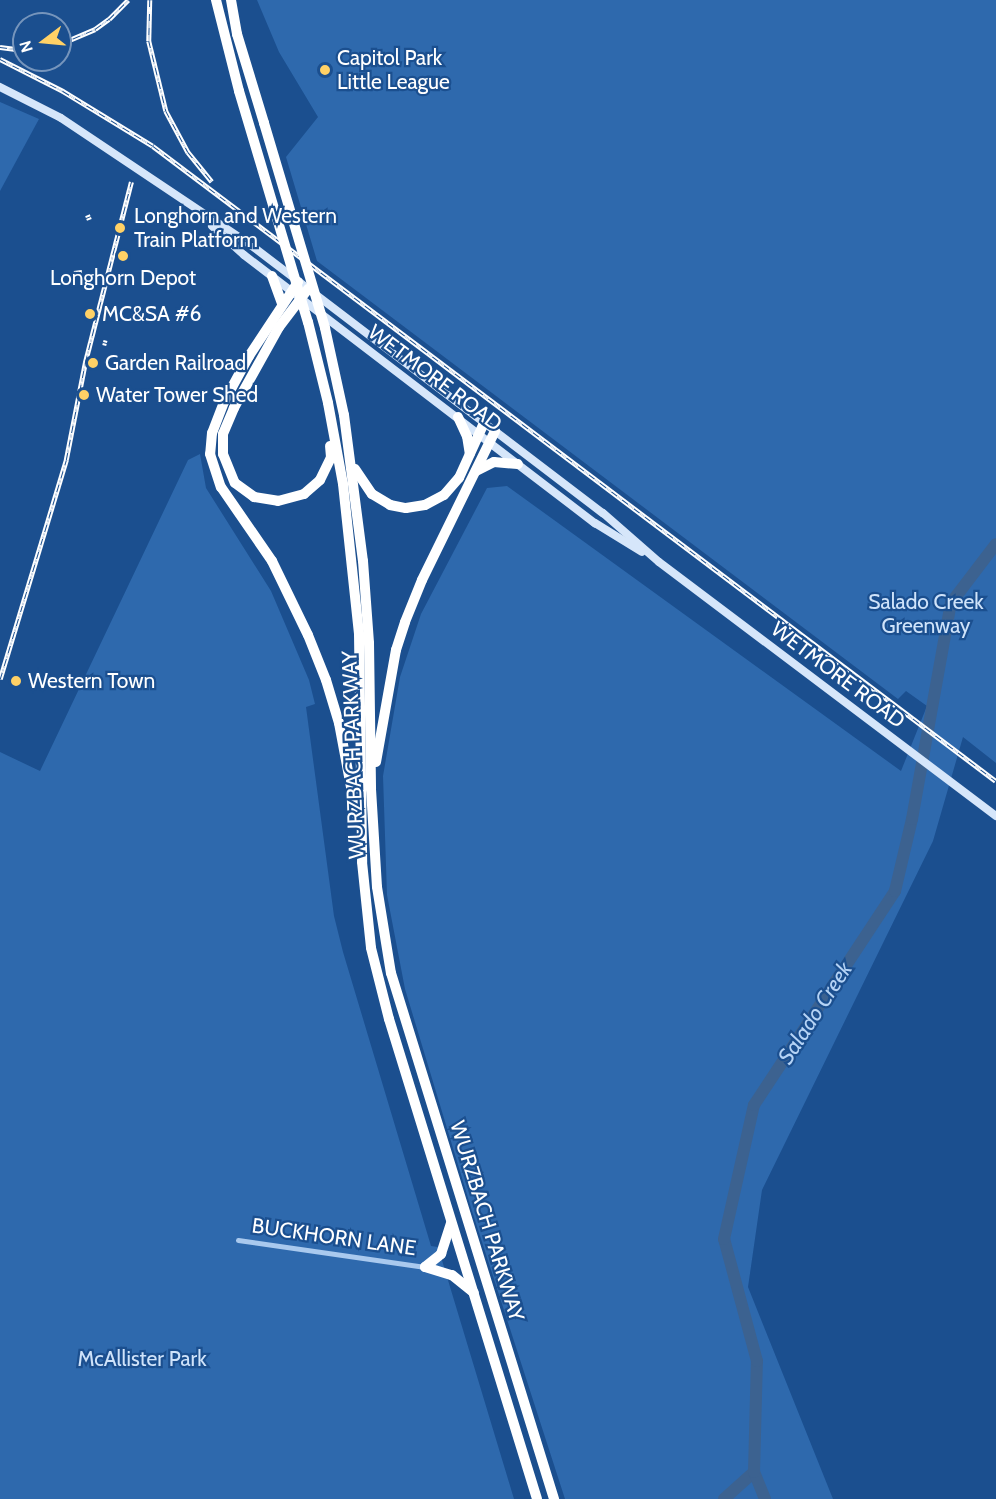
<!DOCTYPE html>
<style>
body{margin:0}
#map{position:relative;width:996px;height:1499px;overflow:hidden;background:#1b4f8f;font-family:Cabin,sans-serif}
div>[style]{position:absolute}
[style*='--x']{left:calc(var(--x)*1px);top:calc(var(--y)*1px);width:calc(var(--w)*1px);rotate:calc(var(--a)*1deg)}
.green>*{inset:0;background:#2e69ad}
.river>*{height:12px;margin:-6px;padding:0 6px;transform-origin:6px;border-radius:6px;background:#3c6290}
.minor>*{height:5px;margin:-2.5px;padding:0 2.5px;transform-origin:2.5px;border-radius:2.5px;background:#a9c9ee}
.secondary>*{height:8px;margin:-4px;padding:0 4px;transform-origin:4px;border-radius:4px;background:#d6e6fa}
.motorway>*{height:10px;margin:-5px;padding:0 5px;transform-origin:5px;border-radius:5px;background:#fff}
.rail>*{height:4.5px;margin-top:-2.25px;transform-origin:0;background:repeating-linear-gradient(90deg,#1b4f8f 0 7px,#fff 0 14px);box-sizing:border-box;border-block:2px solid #fff}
.motorway-bridge>*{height:10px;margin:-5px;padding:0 5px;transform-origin:5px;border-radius:5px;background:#fff}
.dots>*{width:16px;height:16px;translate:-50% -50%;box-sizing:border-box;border:3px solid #1b4f8f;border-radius:50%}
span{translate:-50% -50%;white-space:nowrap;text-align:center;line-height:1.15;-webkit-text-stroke:4.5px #1b4f8f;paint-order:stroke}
.poi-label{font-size:21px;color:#fff}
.left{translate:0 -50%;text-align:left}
.street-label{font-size:21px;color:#fff}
.park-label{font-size:21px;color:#cfe3fa}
.water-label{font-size:22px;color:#b5d3f5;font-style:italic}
.north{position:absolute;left:12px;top:12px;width:60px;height:60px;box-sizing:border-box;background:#1b4f8f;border:2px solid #7695bc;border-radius:50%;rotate:254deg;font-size:16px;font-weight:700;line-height:24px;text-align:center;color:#fff}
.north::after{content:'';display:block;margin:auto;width:21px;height:27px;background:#ffd166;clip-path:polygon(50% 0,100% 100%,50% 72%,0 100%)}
</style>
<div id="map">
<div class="green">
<i style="clip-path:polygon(257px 0,996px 0,996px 763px,963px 737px,933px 841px,762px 1190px,748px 1287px,833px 1499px,565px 1499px,472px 1211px,405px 989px,387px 895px,383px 776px,400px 677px,421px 614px,487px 488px,507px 486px,901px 771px,927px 706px,906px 691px,898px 699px,317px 261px,286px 157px,318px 117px,279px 52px)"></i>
<i style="clip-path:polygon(0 102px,39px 119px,0 191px)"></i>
<i style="clip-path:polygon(200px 454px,206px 488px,271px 591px,309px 680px,315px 704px,306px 707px,334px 916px,343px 952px,431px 1246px,438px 1247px,514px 1499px,0 1499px,0 752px,40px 771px,188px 460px)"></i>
</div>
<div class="river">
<i style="--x:724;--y:1499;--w:40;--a:-42"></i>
<i style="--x:765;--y:1499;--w:29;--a:-112"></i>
<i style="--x:754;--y:1472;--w:111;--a:-88.5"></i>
<i style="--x:757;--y:1361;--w:126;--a:-105.1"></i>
<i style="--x:724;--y:1239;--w:137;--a:-77.4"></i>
<i style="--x:754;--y:1105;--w:256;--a:-56.6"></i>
<i style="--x:895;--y:891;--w:74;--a:-76.7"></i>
<i style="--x:912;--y:819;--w:219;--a:-79.8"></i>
<i style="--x:951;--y:603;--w:74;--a:-52.7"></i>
</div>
<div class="minor">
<i style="--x:238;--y:1240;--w:189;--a:8.2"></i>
</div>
<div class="secondary">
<i style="--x:0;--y:87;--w:68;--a:26.9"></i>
<i style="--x:61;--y:118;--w:230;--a:33.8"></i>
<i style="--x:252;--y:246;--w:441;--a:37.3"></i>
<i style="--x:603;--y:513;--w:74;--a:41.2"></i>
<i style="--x:659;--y:562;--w:422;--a:37"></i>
<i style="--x:212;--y:226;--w:43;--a:42.2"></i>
<i style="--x:244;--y:255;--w:442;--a:37.4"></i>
<i style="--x:595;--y:523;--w:55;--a:31.7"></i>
</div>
<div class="motorway">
<i style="--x:216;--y:0;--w:94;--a:75.8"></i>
<i style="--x:231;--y:0;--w:35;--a:80"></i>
<i style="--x:237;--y:34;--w:93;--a:73.1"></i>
<i style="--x:272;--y:276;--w:29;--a:70"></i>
<i style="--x:298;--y:282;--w:89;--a:123.5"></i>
<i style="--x:249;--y:356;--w:52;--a:118.5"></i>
<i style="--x:224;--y:402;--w:33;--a:111"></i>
<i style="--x:212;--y:433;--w:21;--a:95"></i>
<i style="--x:210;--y:454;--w:35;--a:72"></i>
<i style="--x:221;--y:487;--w:90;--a:55.4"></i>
<i style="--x:272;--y:561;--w:82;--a:64.1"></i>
<i style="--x:308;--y:635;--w:48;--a:68.2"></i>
<i style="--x:326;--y:680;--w:45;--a:73.2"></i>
<i style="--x:339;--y:723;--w:93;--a:79.4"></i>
<i style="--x:308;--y:289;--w:48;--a:127.3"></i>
<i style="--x:279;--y:327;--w:93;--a:119.1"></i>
<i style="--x:234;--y:408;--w:28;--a:113"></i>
<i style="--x:223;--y:434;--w:20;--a:90"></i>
<i style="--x:223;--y:454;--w:31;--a:68"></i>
<i style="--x:235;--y:483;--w:24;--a:36"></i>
<i style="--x:254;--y:497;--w:24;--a:9"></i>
<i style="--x:278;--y:501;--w:27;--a:-15"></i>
<i style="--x:304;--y:494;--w:21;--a:-41"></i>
<i style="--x:320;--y:480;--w:25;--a:-64"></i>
<i style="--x:331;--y:457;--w:11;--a:-95"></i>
<i style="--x:328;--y:403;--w:82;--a:79.5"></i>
<i style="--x:343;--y:484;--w:151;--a:83.9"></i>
<i style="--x:359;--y:634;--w:228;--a:89.2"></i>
<i style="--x:362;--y:862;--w:86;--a:84"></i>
<i style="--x:371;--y:948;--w:73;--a:75.8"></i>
<i style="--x:389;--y:1019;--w:502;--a:72.86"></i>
<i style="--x:344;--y:415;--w:147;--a:82.6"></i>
<i style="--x:363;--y:561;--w:82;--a:85.8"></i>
<i style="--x:369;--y:643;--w:146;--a:89.2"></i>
<i style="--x:371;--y:789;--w:98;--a:86.5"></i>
<i style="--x:377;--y:887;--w:87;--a:80.8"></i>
<i style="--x:391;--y:973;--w:551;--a:72.78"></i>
<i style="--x:458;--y:417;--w:21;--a:65"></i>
<i style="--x:467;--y:436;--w:18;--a:81"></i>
<i style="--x:355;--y:469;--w:30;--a:56"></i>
<i style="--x:372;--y:494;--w:21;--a:31"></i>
<i style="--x:390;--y:505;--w:16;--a:11"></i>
<i style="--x:406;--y:508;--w:19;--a:-9"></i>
<i style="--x:425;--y:505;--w:21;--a:-28"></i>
<i style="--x:444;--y:495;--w:23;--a:-49"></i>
<i style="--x:459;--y:478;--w:60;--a:-65.6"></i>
<i style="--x:476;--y:471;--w:20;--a:-27"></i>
<i style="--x:494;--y:462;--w:24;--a:5"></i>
<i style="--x:376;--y:762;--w:114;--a:-79.9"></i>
<i style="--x:396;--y:650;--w:29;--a:-72"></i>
<i style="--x:405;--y:622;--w:45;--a:-68"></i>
<i style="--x:422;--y:580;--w:166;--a:-63.9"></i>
<i style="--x:425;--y:1267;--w:28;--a:17"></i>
<i style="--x:452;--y:1275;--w:28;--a:39"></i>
<i style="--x:425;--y:1267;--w:21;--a:-39"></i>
<i style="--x:441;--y:1254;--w:33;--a:-72"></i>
</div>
<div class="rail">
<i style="--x:150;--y:0;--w:41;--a:91.4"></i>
<i style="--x:149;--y:41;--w:72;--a:76.3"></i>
<i style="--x:166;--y:111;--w:47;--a:61.8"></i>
<i style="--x:188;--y:152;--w:38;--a:51"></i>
<i style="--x:60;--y:44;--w:38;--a:-23"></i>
<i style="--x:95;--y:29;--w:17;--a:-36"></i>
<i style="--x:109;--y:19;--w:27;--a:-45"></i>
<i style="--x:0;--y:47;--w:24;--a:7"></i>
<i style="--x:0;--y:59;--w:71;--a:26.9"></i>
<i style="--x:63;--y:91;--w:105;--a:31.4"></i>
<i style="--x:153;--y:146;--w:1055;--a:36.99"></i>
<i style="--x:86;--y:218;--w:5;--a:-22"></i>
<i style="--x:74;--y:273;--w:8;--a:-7"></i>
<i style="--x:103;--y:342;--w:4;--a:14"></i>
<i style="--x:0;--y:679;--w:229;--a:-73.2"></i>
<i style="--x:66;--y:460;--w:99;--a:-78.9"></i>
<i style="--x:85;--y:363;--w:187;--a:-75.7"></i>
</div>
<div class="motorway-bridge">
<i style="--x:239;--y:91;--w:241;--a:73.4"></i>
<i style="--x:308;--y:322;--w:83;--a:76.1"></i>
<i style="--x:264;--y:123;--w:214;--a:73.4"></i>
<i style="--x:325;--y:328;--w:89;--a:77.7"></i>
</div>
<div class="dots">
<i style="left:325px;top:70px;background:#ffd166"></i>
<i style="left:120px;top:228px;background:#ffd166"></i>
<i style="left:123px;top:256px;background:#ffd166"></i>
<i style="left:90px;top:314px;background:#ffd166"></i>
<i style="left:93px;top:363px;background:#ffd166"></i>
<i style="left:84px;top:395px;background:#ffd166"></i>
<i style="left:16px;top:681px;background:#ffd166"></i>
</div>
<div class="poi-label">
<span class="left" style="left:337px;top:70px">Capitol Park<br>Little League</span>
<span class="left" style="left:134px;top:228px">Longhorn and Western<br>Train Platform</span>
<span style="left:123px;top:278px">Longhorn Depot</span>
<span class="left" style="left:102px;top:314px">MC&amp;SA #6</span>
<span class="left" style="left:105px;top:363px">Garden Railroad</span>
<span class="left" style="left:96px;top:395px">Water Tower Shed</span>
<span class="left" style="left:28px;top:681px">Western Town</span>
</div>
<div class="street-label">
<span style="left:435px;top:378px;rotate:37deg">WETMORE ROAD</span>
<span style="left:838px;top:675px;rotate:37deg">WETMORE ROAD</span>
<span style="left:353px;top:755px;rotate:-92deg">WURZBACH PARKWAY</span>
<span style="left:487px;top:1221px;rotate:73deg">WURZBACH PARKWAY</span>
<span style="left:334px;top:1237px;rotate:8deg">BUCKHORN LANE</span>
</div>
<div class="park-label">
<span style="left:926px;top:614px">Salado Creek<br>Greenway</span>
<span style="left:142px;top:1359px">McAllister Park</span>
</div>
<div class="water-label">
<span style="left:815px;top:1013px;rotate:-57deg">Salado Creek</span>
</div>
<div class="north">N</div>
</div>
